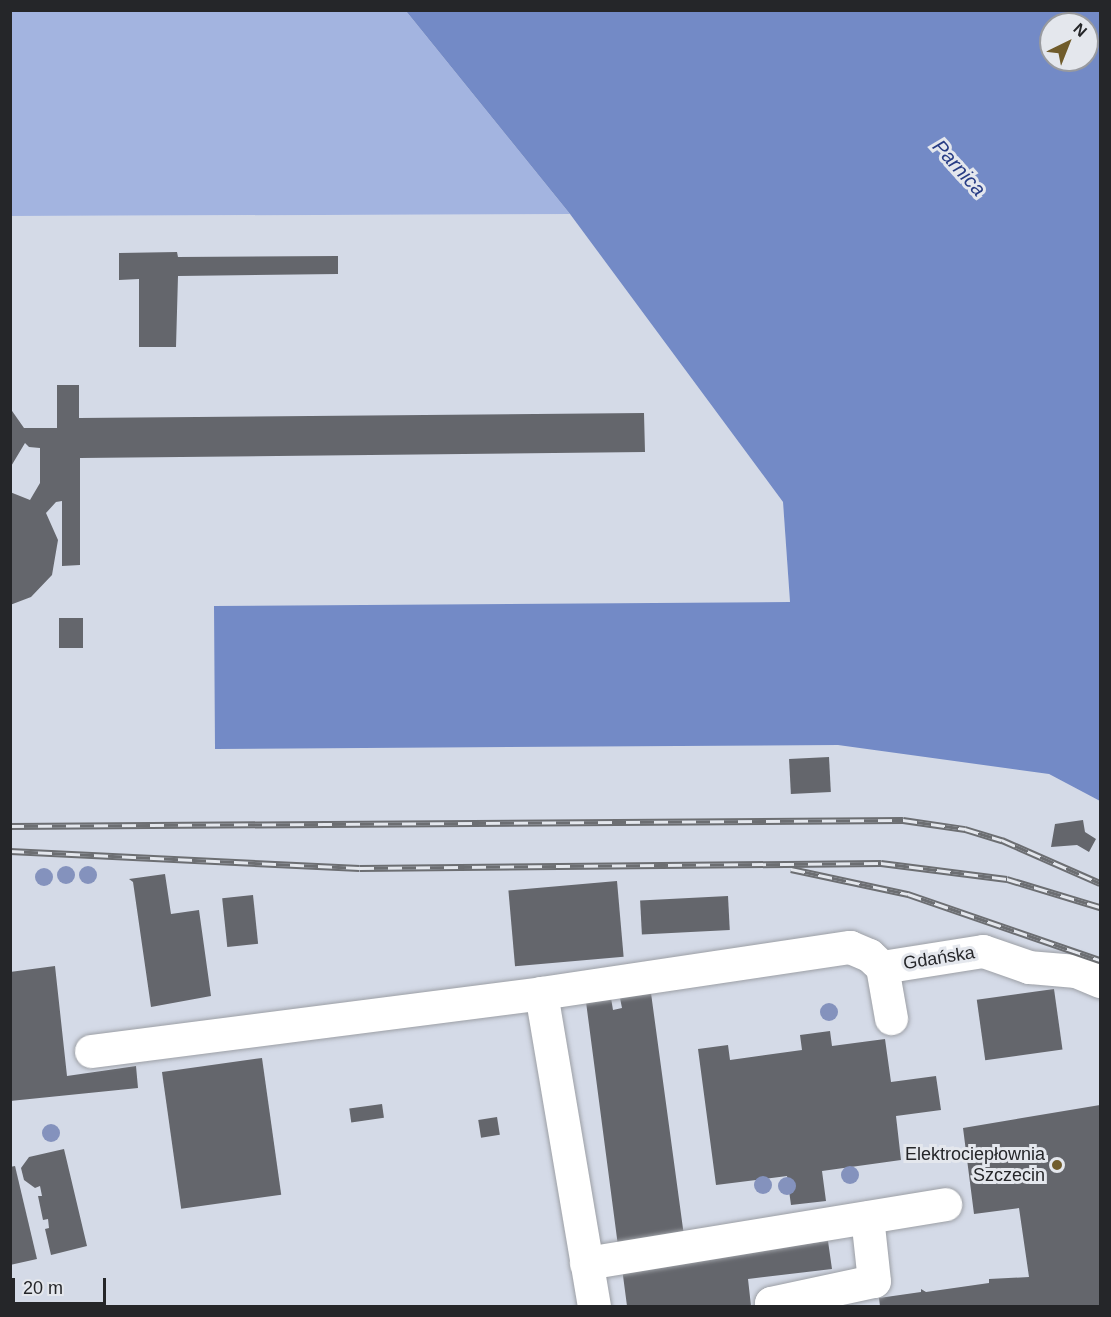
<!DOCTYPE html>
<meta charset="utf-8">
<style>
body{margin:0}
#map{position:relative;width:1111px;height:1317px;overflow:hidden;background:#e4e7ed;font-family:Arial,sans-serif}
div>[style]{position:absolute}
[style*='--x']{left:calc(var(--x)*1px);top:calc(var(--y)*1px);width:calc(var(--w)*1px);rotate:calc(var(--a)*1deg)}
.built>*{inset:0;background:#d4dae7}
.green>*{inset:0;background:#a3b4e0}
.water>*{inset:0;background:#738ac6}
.building>*{inset:0;background:#64666c;transform-origin:0 0}
.roads{filter:drop-shadow(0 0 2px #9c9fa5) drop-shadow(0 0 2px #9c9fa5)}
.minor>*{height:33px;margin:-16.5px;padding:0 16.5px;transform-origin:16.5px;border-radius:16.5px;background:#fff}
.rail>*{height:7px;margin-top:-3.5px;transform-origin:0;background:repeating-linear-gradient(90deg,#e4e7ed 0 14px,#6c6e72 0 28px);box-sizing:border-box;border-block:2px solid #6c6e72}
.trees>*{width:18px;height:18px;margin:-9px;border-radius:50%;background:#8492bd}
.dots>*{width:16px;height:16px;translate:-50% -50%;box-sizing:border-box;border:3px solid #e4e7ed;border-radius:50%}
span{translate:-50% -50%;white-space:nowrap;text-align:center;line-height:1.15;-webkit-text-stroke:6px #e4e7ed;paint-order:stroke}
.street-label{font-size:18px;color:#252629}
.poi-label{font-size:18px;color:#252629}
.right{translate:-100% -50%;text-align:right}
.water-label{font-size:20px;color:#273c84;font-style:italic}
.frame{position:absolute;inset:0;border:12px solid #252629;pointer-events:none}
.north{position:absolute;left:1039px;top:12px;width:60px;height:60px;box-sizing:border-box;background:#e4e7ed;border:2px solid #989a9f;border-radius:50%;rotate:43deg;font-size:16px;font-weight:700;line-height:24px;text-align:center;color:#252629}
.north::after{content:'';display:block;margin:auto;width:21px;height:27px;background:#705c2b;clip-path:polygon(50% 0,100% 100%,50% 72%,0 100%)}
.scale{position:absolute;left:12px;top:1278px;width:94px;height:27px;box-sizing:border-box;border:3px solid #252629;border-top:0;padding-left:8px;font-size:18px;line-height:21px;white-space:nowrap;color:#252629;-webkit-text-stroke:4px #e4e7ed;paint-order:stroke}
</style>
<div id="map">
<div class="built">
<i style="clip-path:polygon(570px 214px,783px 502px,790px 602px,1049px 774px,1100px 801px,1100px 1306px,11px 1306px,10px 216px)"></i>
</div>
<div class="green">
<i style="clip-path:polygon(10px 11px,406px 11px,570px 214px,11px 216px)"></i>
</div>
<div class="water">
<i style="clip-path:polygon(evenodd,406px 11px,1100px 11px,1100px 801px,1049px 774px,838px 745px,215px 749px,214px 606px,790px 602px,783px 502px,570px 214px,406px 11px,1051px 24px,1087px 24px,1087px 60px,1051px 60px,1051px 24px)"></i>
</div>
<div class="building">
<i style="clip-path:polygon(177px 252px,178px 257px,338px 256px,338px 274px,178px 276px,176px 347px,139px 347px,139px 279px,119px 280px,119px 253px)"></i>
<i style="clip-path:polygon(57px 385px,79px 385px,79px 418px,644px 413px,645px 452px,80px 458px,80px 565px,62px 566px,62px 501px,56px 502px,46px 513px,58px 540px,52px 575px,31px 597px,10px 605px,10px 492px,30px 500px,40px 483px,40px 448px,29px 447px,25px 443px,10px 468px,10px 408px,24px 428px,57px 428px)"></i>
<i style="left:59px;top:618px;width:24px;height:30px"></i>
<i style="left:829px;top:757px;width:35px;height:40px;rotate:87deg"></i>
<i style="clip-path:polygon(1083px 820px,1085px 832px,1096px 839px,1089px 852px,1077px 845px,1051px 847px,1055px 824px)"></i>
<i style="clip-path:polygon(165px 874px,171px 914px,199px 910px,211px 996px,151px 1007px,133px 882px,129px 879px)"></i>
<i style="left:617px;top:881px;width:76px;height:109px;rotate:85deg"></i>
<i style="left:253px;top:895px;width:49px;height:31px;rotate:84deg"></i>
<i style="left:728px;top:896px;width:34px;height:88px;rotate:87deg"></i>
<i style="clip-path:polygon(55px 966px,67px 1076px,136px 1066px,138px 1088px,10px 1101px,10px 972px)"></i>
<i style="left:1054px;top:989px;width:61px;height:78px;rotate:82deg"></i>
<i style="clip-path:polygon(651px 993px,684px 1236px,618px 1246px,586px 1002px,611px 998px,613px 1010px,622px 1008px,620px 998px)"></i>
<i style="clip-path:polygon(830px 1031px,832px 1046px,885px 1039px,891px 1082px,936px 1076px,941px 1110px,896px 1116px,901px 1160px,822px 1171px,826px 1201px,791px 1205px,787px 1176px,716px 1185px,698px 1049px,728px 1045px,730px 1060px,802px 1050px,800px 1035px)"></i>
<i style="left:262px;top:1058px;width:138px;height:101px;rotate:82deg"></i>
<i style="left:382px;top:1104px;width:14px;height:33px;rotate:82deg"></i>
<i style="clip-path:polygon(1100px 1105px,1100px 1306px,880px 1306px,879px 1298px,921px 1292px,921px 1289px,926px 1292px,989px 1283px,989px 1279px,1029px 1277px,1019px 1208px,974px 1214px,963px 1128px)"></i>
<i style="left:497px;top:1117px;width:18px;height:19px;rotate:81deg"></i>
<i style="clip-path:polygon(64px 1149px,87px 1246px,51px 1255px,45px 1229px,49px 1228px,48px 1219px,43px 1220px,38px 1196px,42px 1196px,40px 1186px,35px 1188px,24px 1180px,21px 1168px,29px 1157px)"></i>
<i style="clip-path:polygon(15px 1166px,37px 1259px,10px 1265px,10px 1167px)"></i>
<i style="clip-path:polygon(828px 1241px,832px 1269px,748px 1279px,751px 1306px,627px 1306px,622px 1268px)"></i>
</div>
<div class="roads">
<div class="minor">
<i style="--x:882;--y:967;--w:102;--a:-9"></i>
<i style="--x:983;--y:951;--w:49;--a:19.2"></i>
<i style="--x:1029;--y:967;--w:47;--a:4.9"></i>
<i style="--x:1076;--y:971;--w:26;--a:23"></i>
<i style="--x:541;--y:993;--w:312;--a:-8.5"></i>
<i style="--x:850;--y:947;--w:21;--a:23"></i>
<i style="--x:869;--y:955;--w:18;--a:43"></i>
<i style="--x:882;--y:967;--w:52;--a:80"></i>
<i style="--x:91;--y:1051;--w:454;--a:-7.3"></i>
<i style="--x:541;--y:993;--w:317;--a:80.4"></i>
<i style="--x:586;--y:1263;--w:364;--a:-9.3"></i>
<i style="--x:771;--y:1306;--w:3;--a:-90"></i>
<i style="--x:771;--y:1303;--w:105;--a:-12.1"></i>
<i style="--x:874;--y:1281;--w:64;--a:-96.2"></i>
</div>
</div>
<div class="rail">
<i style="--x:10;--y:826;--w:893;--a:-0.38"></i>
<i style="--x:903;--y:820;--w:63;--a:8.3"></i>
<i style="--x:965;--y:829;--w:39;--a:17"></i>
<i style="--x:1002;--y:840;--w:107;--a:23.7"></i>
<i style="--x:10;--y:851;--w:350;--a:2.8"></i>
<i style="--x:360;--y:868;--w:521;--a:-0.55"></i>
<i style="--x:881;--y:863;--w:127;--a:7.2"></i>
<i style="--x:1007;--y:879;--w:97;--a:16.8"></i>
<i style="--x:791;--y:869;--w:120;--a:12.1"></i>
<i style="--x:908;--y:894;--w:203;--a:19"></i>
</div>
<div class="trees">
<i style="left:66px;top:875px"></i>
<i style="left:88px;top:875px"></i>
<i style="left:44px;top:877px"></i>
<i style="left:829px;top:1012px"></i>
<i style="left:51px;top:1133px"></i>
<i style="left:850px;top:1175px"></i>
<i style="left:763px;top:1185px"></i>
<i style="left:787px;top:1186px"></i>
</div>
<div class="dots">
<i style="left:1057px;top:1165px;background:#705c2b"></i>
</div>
<div class="street-label">
<span style="left:939px;top:958px;rotate:-9deg">Gdańska</span>
</div>
<div class="poi-label">
<span class="right" style="left:1045px;top:1165px">Elektrociepłownia<br>Szczecin</span>
</div>
<div class="water-label">
<span style="left:959px;top:168px;rotate:48deg">Parnica</span>
</div>
<div class="frame"></div>
<div class="north">N</div>
<div class="scale">20 m</div>
</div>
